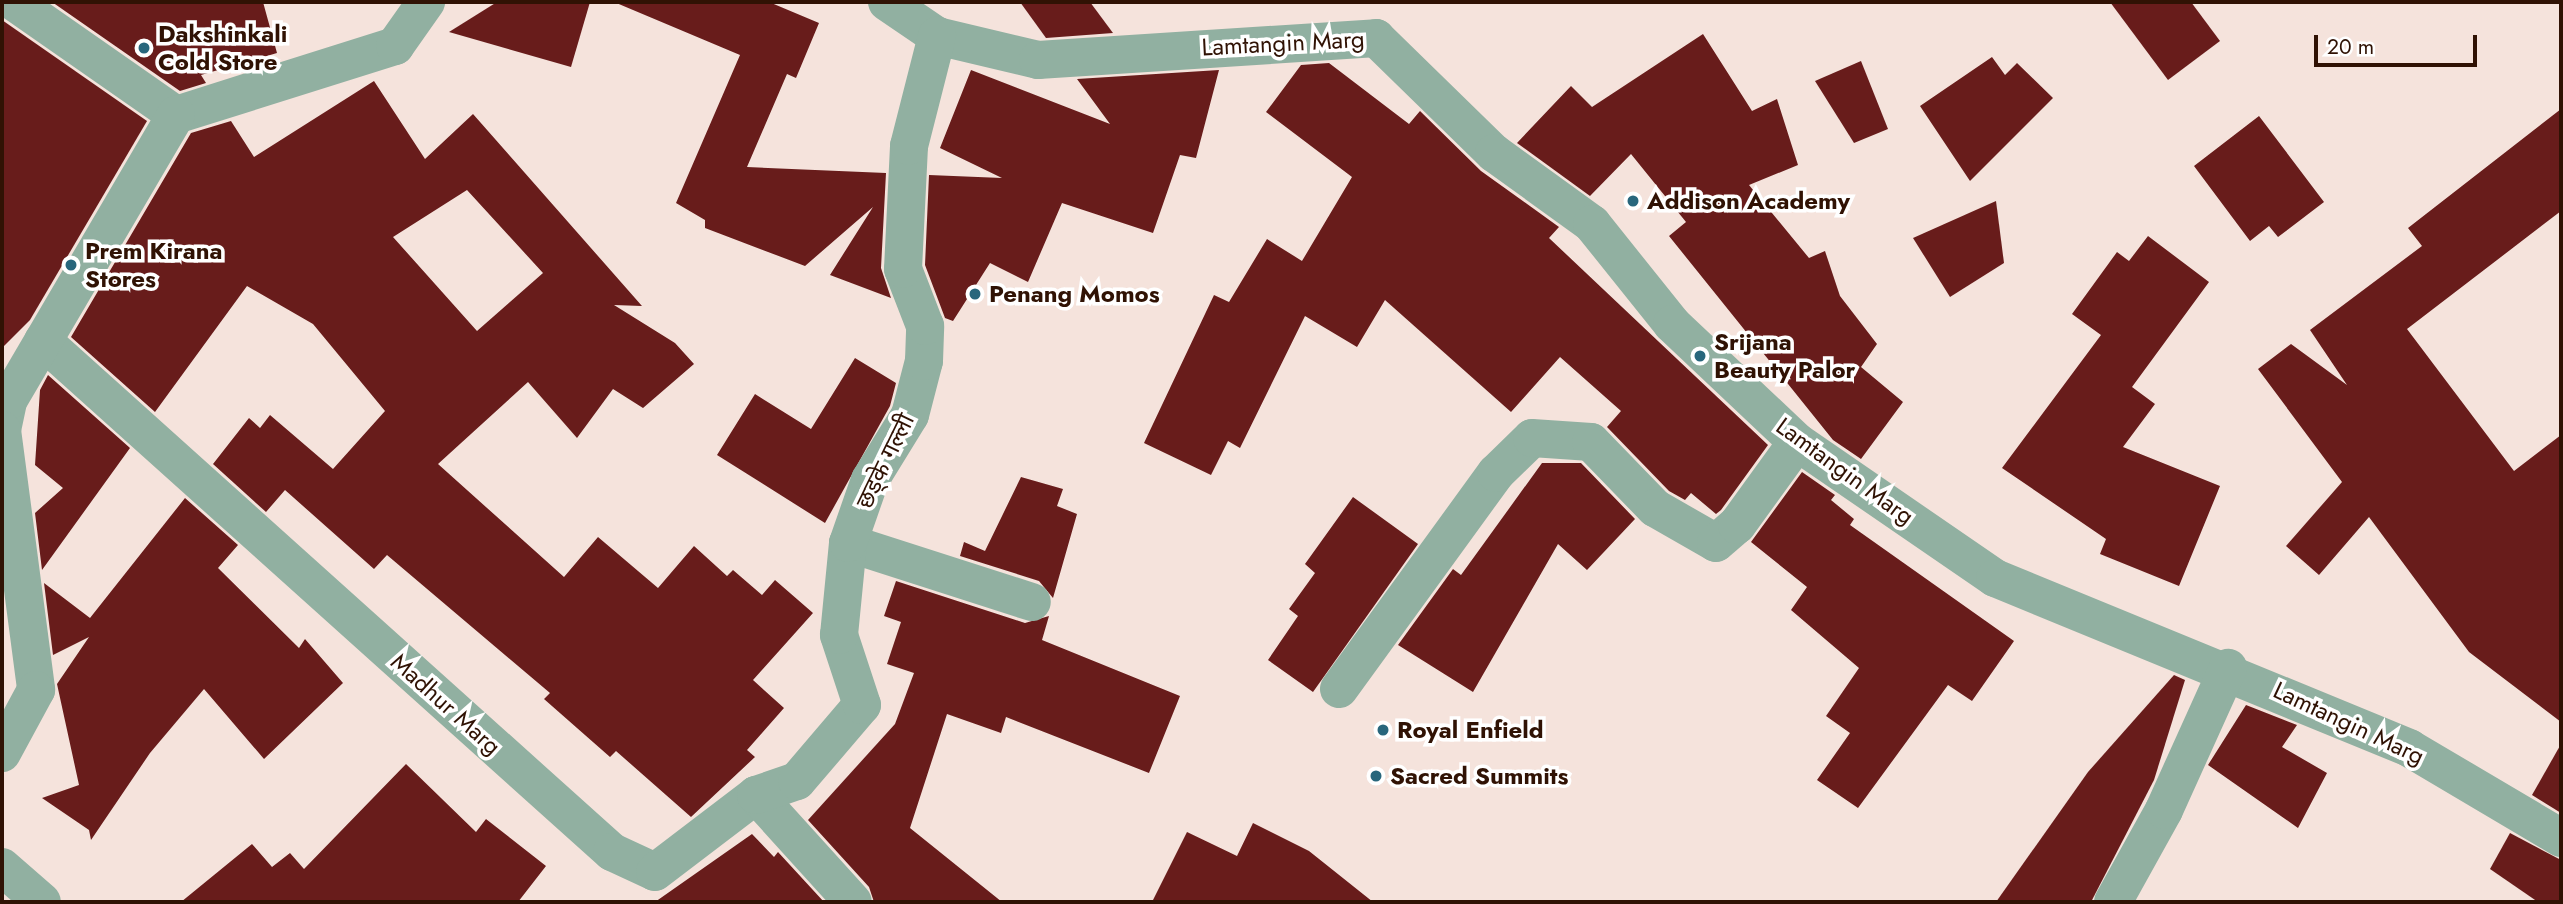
<!DOCTYPE html>
<meta charset="utf-8">
<style>
body{margin:0}
#map{position:relative;width:2563px;height:904px;overflow:hidden;background:#f5e3dc;font-family:Jost,"Noto Sans Devanagari",sans-serif}
div>[style]{position:absolute}
[style*='--x']{left:calc(var(--x)*1px);top:calc(var(--y)*1px);width:calc(var(--w)*1px);rotate:calc(var(--a)*1deg)}
.building>*{inset:0;background:#681c1b}
.minor>*{height:38px;margin:-19px;padding:0 19px;transform-origin:19px;border-radius:19px;background:#91b0a1}
.dots>*{width:19px;height:19px;translate:-50% -50%;box-sizing:border-box;border:4px solid #fff;border-radius:50%}
span{translate:-50% -50%;white-space:nowrap;text-align:center;line-height:1.15;-webkit-text-stroke:7px #fff;paint-order:stroke}
.poi-label{font-size:24px;color:#301204;font-weight:700}
.left{translate:0 -50%;text-align:left}
.street-label{font-size:24px;color:#301204}
.frame{position:absolute;inset:0;border:4px solid #301204;pointer-events:none}
.scale{position:absolute;left:2314px;top:35px;width:163px;height:32px;box-sizing:border-box;border:4px solid #301204;border-top:0;padding-left:9px;font-size:21px;line-height:24px;white-space:nowrap;color:#301204;-webkit-text-stroke:5px #fff;paint-order:stroke}
</style>
<div id="map">
<div class="building">
<i style="clip-path:polygon(52px 2px,263px 2px,277px 53px,201px 75px,206px 83px,180px 91px)"></i>
<i style="clip-path:polygon(497px 2px,590px 2px,571px 67px,449px 32px)"></i>
<i style="clip-path:polygon(614px 2px,769px 2px,819px 23px,796px 78px,787px 74px,747px 167px,886px 173px,881px 268px,891px 298px,830px 275px,873px 207px,805px 266px,705px 228px,705px 220px,676px 203px,740px 55px)"></i>
<i style="clip-path:polygon(1020px 2px,1090px 2px,1113px 33px,1046px 38px)"></i>
<i style="clip-path:polygon(2110px 2px,2191px 2px,2220px 41px,2168px 80px)"></i>
<i style="clip-path:polygon(2px 20px,147px 121px,30px 320px,2px 348px)"></i>
<i style="clip-path:polygon(1703px 34px,1752px 111px,1777px 99px,1798px 165px,1749px 185px,1809px 258px,1825px 251px,1840px 296px,1877px 344px,1861px 367px,1903px 402px,1861px 459px,1833px 440px,1669px 236px,1686px 222px,1631px 154px,1590px 196px,1517px 143px,1571px 86px,1592px 107px)"></i>
<i style="clip-path:polygon(1992px 57px,2005px 75px,2017px 63px,2053px 98px,1970px 181px,1920px 106px)"></i>
<i style="clip-path:polygon(1861px 61px,1888px 129px,1854px 143px,1815px 81px)"></i>
<i style="clip-path:polygon(1329px 63px,1409px 124px,1420px 111px,1481px 171px,1559px 227px,1549px 238px,1768px 445px,1721px 510px,1716px 514px,1691px 493px,1685px 500px,1669px 491px,1607px 427px,1621px 411px,1560px 357px,1511px 412px,1385px 300px,1357px 347px,1305px 316px,1240px 448px,1228px 441px,1211px 475px,1144px 443px,1214px 295px,1229px 302px,1267px 239px,1302px 261px,1352px 177px,1266px 112px,1301px 65px)"></i>
<i style="clip-path:polygon(971px 70px,1110px 124px,1077px 79px,1219px 70px,1196px 158px,1180px 155px,1153px 233px,1062px 203px,1028px 282px,990px 263px,953px 321px,945px 318px,925px 265px,929px 175px,1002px 178px,940px 148px)"></i>
<i style="clip-path:polygon(evenodd,374px 81px,425px 159px,473px 114px,642px 306px,614px 305px,675px 343px,694px 364px,643px 408px,613px 389px,577px 438px,528px 382px,438px 464px,564px 577px,598px 537px,658px 588px,694px 546px,727px 576px,733px 570px,762px 595px,775px 580px,813px 613px,753px 680px,784px 708px,747px 750px,755px 757px,691px 817px,616px 751px,610px 757px,544px 699px,550px 693px,387px 555px,374px 569px,285px 490px,266px 512px,213px 464px,249px 418px,260px 428px,270px 415px,333px 469px,385px 411px,313px 324px,247px 286px,155px 412px,71px 337px,191px 133px,231px 121px,254px 157px,374px 81px,467px 190px,543px 273px,477px 331px,393px 237px,467px 190px)"></i>
<i style="clip-path:polygon(2561px 109px,2561px 211px,2407px 329px,2514px 471px,2561px 435px,2561px 722px,2469px 652px,2369px 517px,2319px 575px,2286px 546px,2342px 482px,2258px 369px,2291px 344px,2347px 385px,2310px 330px,2422px 246px,2408px 228px)"></i>
<i style="clip-path:polygon(2259px 116px,2324px 202px,2278px 237px,2269px 226px,2250px 241px,2194px 166px)"></i>
<i style="clip-path:polygon(1996px 201px,2004px 263px,1950px 297px,1913px 238px)"></i>
<i style="clip-path:polygon(2148px 236px,2209px 282px,2132px 387px,2155px 404px,2123px 447px,2220px 486px,2179px 586px,2100px 554px,2106px 539px,2002px 468px,2101px 335px,2072px 314px,2117px 252px,2129px 261px)"></i>
<i style="clip-path:polygon(855px 358px,896px 383px,890px 406px,825px 523px,717px 455px,755px 394px,811px 429px)"></i>
<i style="clip-path:polygon(48px 375px,130px 448px,42px 570px,35px 513px,63px 488px,35px 465px,40px 390px)"></i>
<i style="clip-path:polygon(1542px 463px,1581px 463px,1635px 519px,1587px 570px,1558px 544px,1473px 692px,1398px 645px,1453px 569px,1461px 575px)"></i>
<i style="clip-path:polygon(1802px 472px,1835px 495px,1831px 500px,1854px 519px,1850px 525px,2014px 641px,1972px 701px,1948px 685px,1858px 808px,1817px 780px,1850px 733px,1826px 716px,1859px 668px,1791px 610px,1807px 587px,1751px 542px)"></i>
<i style="clip-path:polygon(1021px 477px,1063px 489px,1057px 506px,1077px 514px,1053px 598px,1039px 581px,960px 556px,964px 542px,985px 551px)"></i>
<i style="clip-path:polygon(1353px 497px,1418px 544px,1313px 692px,1268px 660px,1298px 616px,1289px 609px,1315px 573px,1305px 564px)"></i>
<i style="clip-path:polygon(185px 498px,238px 545px,218px 568px,299px 648px,305px 639px,343px 683px,264px 759px,204px 689px,150px 753px,91px 840px,89px 830px,42px 798px,79px 785px,57px 684px,89px 637px,53px 655px,44px 583px,90px 618px)"></i>
<i style="clip-path:polygon(896px 581px,1025px 623px,1049px 616px,1042px 640px,1180px 696px,1149px 773px,1006px 717px,1001px 733px,947px 714px,910px 828px,1002px 902px,874px 902px,869px 887px,808px 820px,895px 724px,914px 673px,887px 664px,901px 622px,884px 616px)"></i>
<i style="clip-path:polygon(2174px 675px,2185px 680px,2154px 780px,2091px 902px,1996px 902px,2088px 772px)"></i>
<i style="clip-path:polygon(2246px 705px,2297px 725px,2282px 747px,2327px 773px,2298px 828px,2208px 765px)"></i>
<i style="clip-path:polygon(2561px 744px,2561px 813px,2532px 795px)"></i>
<i style="clip-path:polygon(406px 764px,476px 832px,486px 819px,546px 866px,518px 902px,181px 902px,252px 844px,272px 867px,290px 853px,304px 869px)"></i>
<i style="clip-path:polygon(1253px 823px,1309px 851px,1373px 902px,1152px 902px,1187px 832px,1237px 856px)"></i>
<i style="clip-path:polygon(2510px 833px,2561px 860px,2561px 902px,2538px 902px,2490px 869px)"></i>
<i style="clip-path:polygon(752px 834px,774px 857px,778px 852px,824px 902px,655px 902px)"></i>
</div>
<div class="minor">
<i style="--x:14;--y:2;--w:198;--a:34.9"></i>
<i style="--x:887;--y:2;--w:60;--a:34.2"></i>
<i style="--x:937;--y:36;--w:104;--a:13.4"></i>
<i style="--x:1038;--y:60;--w:339;--a:-3.7"></i>
<i style="--x:1376;--y:38;--w:165;--a:44.3"></i>
<i style="--x:1494;--y:153;--w:121;--a:35.9"></i>
<i style="--x:1592;--y:224;--w:128;--a:51.3"></i>
<i style="--x:1672;--y:324;--w:172;--a:43.3"></i>
<i style="--x:1797;--y:442;--w:240;--a:34.5"></i>
<i style="--x:1995;--y:578;--w:448;--a:22.3"></i>
<i style="--x:2409;--y:748;--w:177;--a:30.6"></i>
<i style="--x:176;--y:115;--w:230;--a:-17.5"></i>
<i style="--x:395;--y:46;--w:54;--a:-54.8"></i>
<i style="--x:43;--y:341;--w:765;--a:41.93"></i>
<i style="--x:612;--y:852;--w:47;--a:24.9"></i>
<i style="--x:655;--y:872;--w:127;--a:-37.3"></i>
<i style="--x:756;--y:795;--w:144;--a:47.8"></i>
<i style="--x:2;--y:430;--w:30;--a:-78"></i>
<i style="--x:8;--y:401;--w:332;--a:-59.6"></i>
<i style="--x:2;--y:430;--w:262;--a:82.5"></i>
<i style="--x:36;--y:690;--w:72;--a:118.4"></i>
<i style="--x:848;--y:543;--w:193;--a:17.8"></i>
<i style="--x:1339;--y:689;--w:267;--a:-54"></i>
<i style="--x:1496;--y:473;--w:50;--a:-44.2"></i>
<i style="--x:1532;--y:438;--w:59;--a:3.9"></i>
<i style="--x:1591;--y:442;--w:92;--a:45.9"></i>
<i style="--x:1655;--y:508;--w:70;--a:29.8"></i>
<i style="--x:1716;--y:543;--w:28;--a:-41"></i>
<i style="--x:1737;--y:525;--w:102;--a:-54.1"></i>
<i style="--x:756;--y:795;--w:43;--a:-18.9"></i>
<i style="--x:797;--y:781;--w:100;--a:-49.5"></i>
<i style="--x:862;--y:705;--w:74;--a:-108.2"></i>
<i style="--x:839;--y:635;--w:92;--a:-84.4"></i>
<i style="--x:848;--y:543;--w:67;--a:-70.8"></i>
<i style="--x:870;--y:480;--w:76;--a:-58.4"></i>
<i style="--x:910;--y:415;--w:56;--a:-75.5"></i>
<i style="--x:924;--y:361;--w:35;--a:-88"></i>
<i style="--x:925;--y:326;--w:61;--a:-111.1"></i>
<i style="--x:903;--y:269;--w:123;--a:-87.2"></i>
<i style="--x:909;--y:146;--w:114;--a:-75.7"></i>
<i style="--x:2;--y:867;--w:53;--a:41.2"></i>
<i style="--x:2113;--y:902;--w:105;--a:-61"></i>
<i style="--x:2164;--y:810;--w:156;--a:-65.7"></i>
</div>
<div class="dots">
<i style="left:144px;top:48px;background:#28667c"></i>
<i style="left:1633px;top:201px;background:#28667c"></i>
<i style="left:71px;top:265px;background:#28667c"></i>
<i style="left:975px;top:294px;background:#28667c"></i>
<i style="left:1700px;top:356px;background:#28667c"></i>
<i style="left:1383px;top:730px;background:#28667c"></i>
<i style="left:1376px;top:776px;background:#28667c"></i>
</div>
<div class="poi-label">
<span class="left" style="left:158px;top:48px">Dakshinkali<br>Cold Store</span>
<span class="left" style="left:1647px;top:201px">Addison Academy</span>
<span class="left" style="left:85px;top:265px">Prem Kirana<br>Stores</span>
<span class="left" style="left:989px;top:294px">Penang Momos</span>
<span class="left" style="left:1714px;top:356px">Srijana<br>Beauty Palor</span>
<span class="left" style="left:1397px;top:730px">Royal Enfield</span>
<span class="left" style="left:1390px;top:776px">Sacred Summits</span>
</div>
<div class="street-label">
<span style="left:1283px;top:43px;rotate:-3deg">Lamtangin Marg</span>
<span style="left:885px;top:461px;rotate:-64deg">छड्के गल्ली</span>
<span style="left:1845px;top:471px;rotate:36deg">Lamtangin Marg</span>
<span style="left:446px;top:704px;rotate:42deg">Madhur Marg</span>
<span style="left:2349px;top:723px;rotate:25deg">Lamtangin Marg</span>
</div>
<div class="frame"></div>
<div class="scale">20 m</div>
</div>
